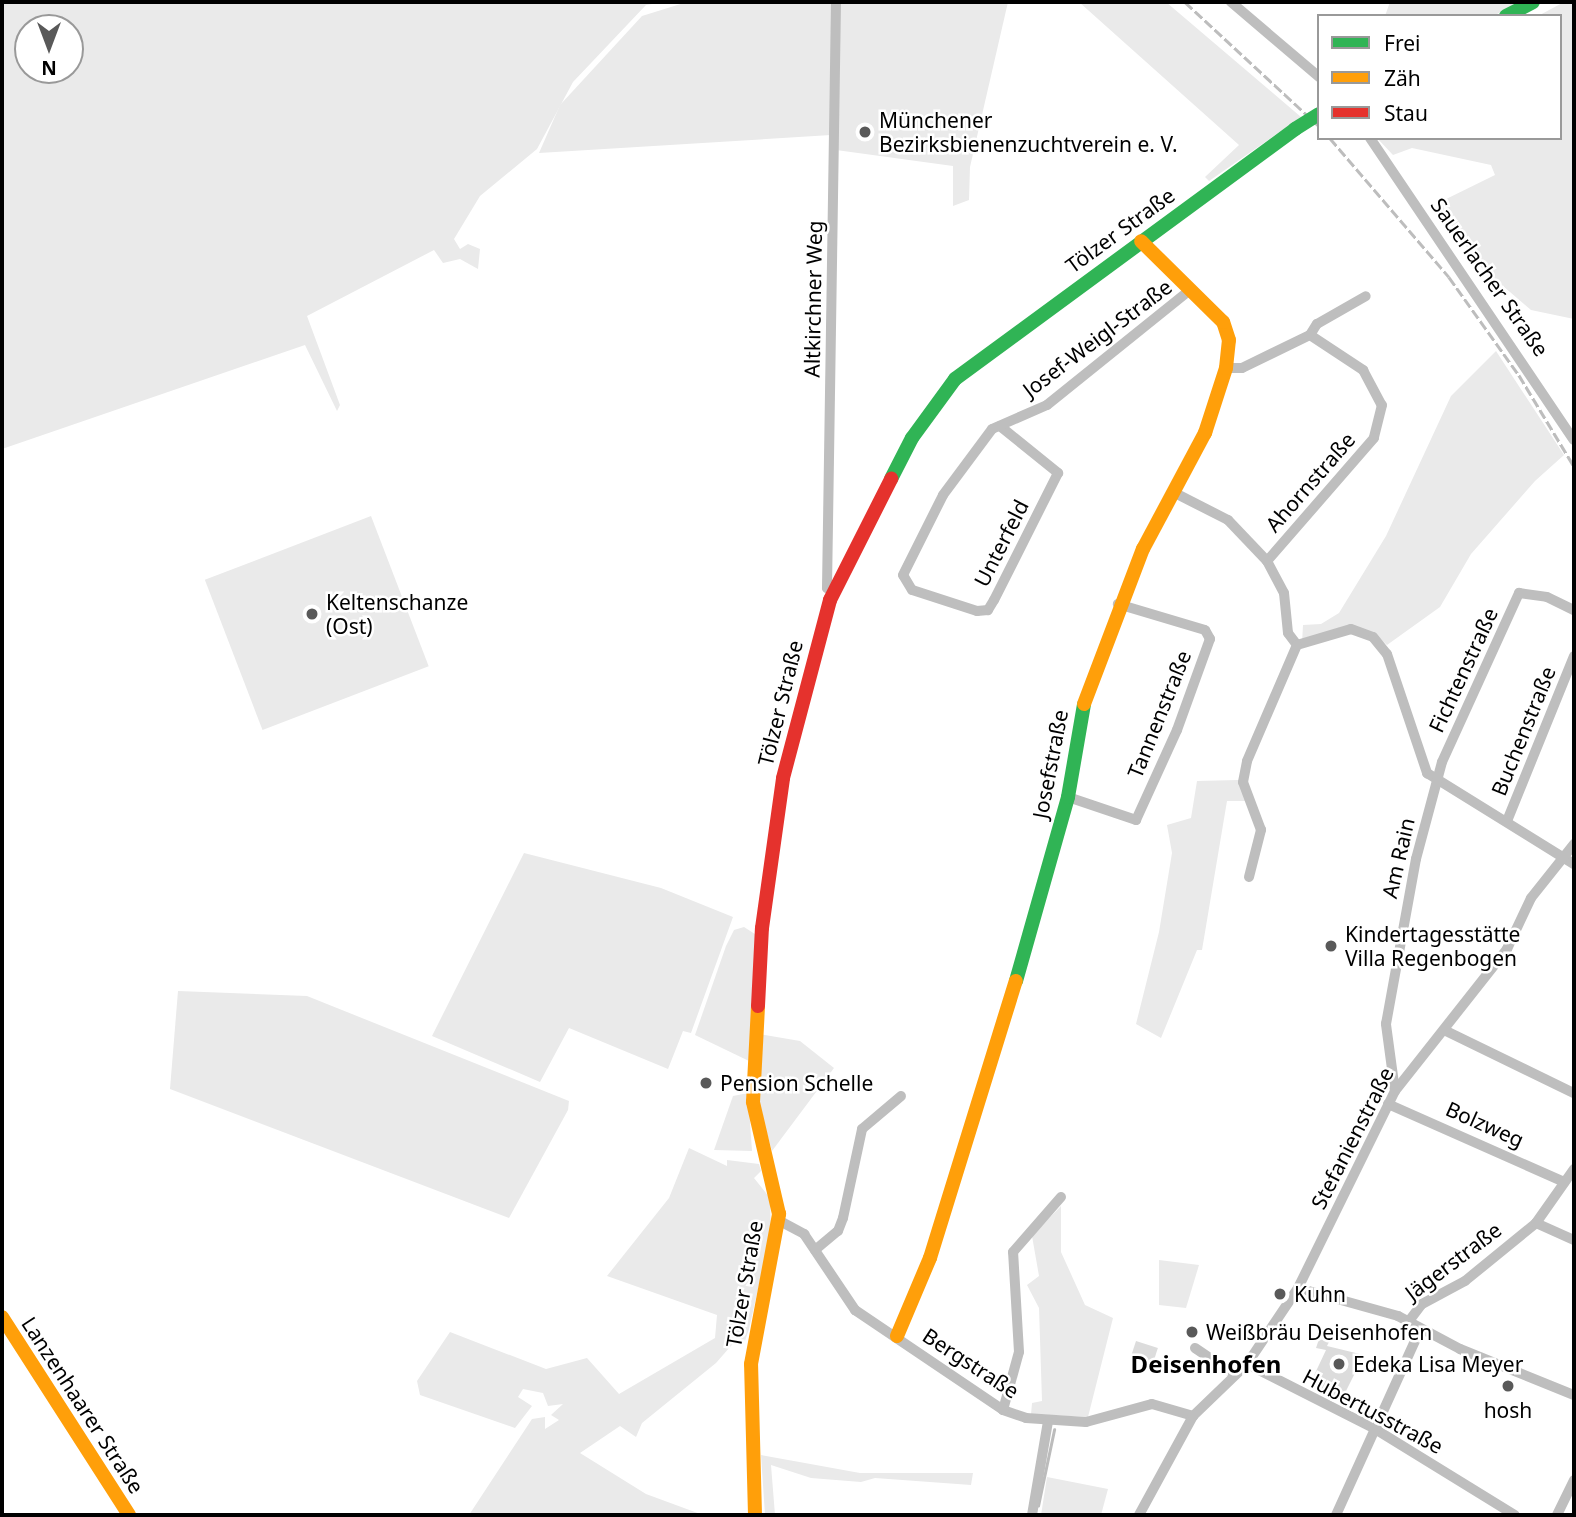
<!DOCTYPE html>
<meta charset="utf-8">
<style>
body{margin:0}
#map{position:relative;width:1576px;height:1517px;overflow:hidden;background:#fff;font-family:"Noto Sans",sans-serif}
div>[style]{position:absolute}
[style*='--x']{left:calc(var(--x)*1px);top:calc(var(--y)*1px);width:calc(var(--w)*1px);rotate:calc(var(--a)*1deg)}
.green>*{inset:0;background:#eaeaea;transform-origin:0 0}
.stream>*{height:2.5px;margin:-1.25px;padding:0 1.25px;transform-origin:1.25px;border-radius:1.25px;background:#bcbcbc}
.building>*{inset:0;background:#dcdcdc;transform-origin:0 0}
.street>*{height:10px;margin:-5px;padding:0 5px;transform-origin:5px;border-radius:5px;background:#bebebe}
.fast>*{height:14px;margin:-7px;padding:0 7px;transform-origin:7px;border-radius:7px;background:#30b455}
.slow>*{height:14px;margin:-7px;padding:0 7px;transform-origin:7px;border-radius:7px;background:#ff9f0a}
.jam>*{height:14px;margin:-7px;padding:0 7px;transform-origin:7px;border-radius:7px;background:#e5322d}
.rail>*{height:2.5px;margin-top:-1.25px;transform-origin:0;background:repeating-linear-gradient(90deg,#bdbdbd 0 10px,transparent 0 13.5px)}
.fast-bridge>*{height:14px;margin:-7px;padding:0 7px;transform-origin:7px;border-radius:7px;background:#30b455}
.dots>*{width:19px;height:19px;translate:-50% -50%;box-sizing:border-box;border:4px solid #fff;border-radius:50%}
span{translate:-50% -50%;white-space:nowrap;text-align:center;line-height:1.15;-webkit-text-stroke:5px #fff;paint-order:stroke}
.poi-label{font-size:21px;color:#000}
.left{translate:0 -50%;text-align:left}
.street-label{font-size:21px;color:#000}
.quarter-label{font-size:24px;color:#000;font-weight:700}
.frame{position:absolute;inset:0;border:4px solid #000;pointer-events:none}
.legend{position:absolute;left:1317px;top:14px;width:245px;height:126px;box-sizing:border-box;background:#fff;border:2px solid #999;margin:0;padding:9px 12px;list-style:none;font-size:21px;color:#000}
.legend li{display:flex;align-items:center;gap:14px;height:35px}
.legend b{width:35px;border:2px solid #999}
.north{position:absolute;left:14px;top:14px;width:70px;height:70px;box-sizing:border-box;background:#fff;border:2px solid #999;border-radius:50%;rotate:180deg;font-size:19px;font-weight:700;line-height:28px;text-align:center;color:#000}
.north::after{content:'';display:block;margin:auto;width:24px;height:32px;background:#595959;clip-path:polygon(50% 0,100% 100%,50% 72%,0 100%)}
</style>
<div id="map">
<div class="green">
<i style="clip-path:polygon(evenodd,2px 2px,665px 2px,646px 5px,573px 82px,537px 149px,480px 196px,454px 239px,460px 249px,468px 244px,480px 249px,478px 269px,460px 259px,443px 263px,434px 250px,307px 316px,340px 405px,337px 411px,305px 345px,2px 449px,2px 2px,28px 28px,70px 28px,70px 70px,28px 70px,28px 28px)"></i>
<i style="clip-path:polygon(687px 2px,832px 2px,831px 135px,539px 153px,560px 105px,642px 16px)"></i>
<i style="clip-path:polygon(840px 2px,1008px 2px,970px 167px,969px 200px,953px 206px,953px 166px,836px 150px)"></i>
<i style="clip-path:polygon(1079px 2px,1166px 2px,1301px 117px,1209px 181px,1205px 177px,1239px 145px)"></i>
<i style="clip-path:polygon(1390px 2px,1521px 2px,1493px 16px,1385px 16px)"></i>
<i style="clip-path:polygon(1564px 2px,1574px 2px,1574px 319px,1531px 310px,1482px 268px,1436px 204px,1495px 175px,1491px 165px,1412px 148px,1393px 155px,1377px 138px,1560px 138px,1560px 16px,1538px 16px)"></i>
<i style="clip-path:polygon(1496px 351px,1564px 455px,1535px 481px,1471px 554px,1440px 607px,1387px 645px,1374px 633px,1350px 626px,1302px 643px,1303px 625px,1321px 624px,1339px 613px,1386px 536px,1451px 396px)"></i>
<i style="left:371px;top:516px;width:161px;height:178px;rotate:69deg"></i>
<i style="clip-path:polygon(1238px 780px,1247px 801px,1227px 801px,1202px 950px,1197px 950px,1161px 1038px,1136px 1024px,1159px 932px,1172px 853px,1167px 825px,1191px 818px,1197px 781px)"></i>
<i style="clip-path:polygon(524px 853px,661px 888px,733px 917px,691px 1033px,683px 1031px,668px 1069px,569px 1028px,540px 1082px,432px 1036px)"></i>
<i style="clip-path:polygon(744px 927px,758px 936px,749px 1061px,695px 1035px,726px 946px,734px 930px)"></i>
<i style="clip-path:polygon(178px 991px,307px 996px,569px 1101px,568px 1110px,509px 1218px,170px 1089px)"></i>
<i style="clip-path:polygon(759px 1034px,800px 1041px,834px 1068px,772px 1151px,756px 1095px)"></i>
<i style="clip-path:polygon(748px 1093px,752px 1151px,714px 1150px,733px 1096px)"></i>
<i style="clip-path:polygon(689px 1148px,727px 1166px,727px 1160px,759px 1164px,761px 1171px,754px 1178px,770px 1198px,771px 1232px,749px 1329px,745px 1341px,737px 1339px,716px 1363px,642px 1423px,636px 1437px,620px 1426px,580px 1453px,646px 1494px,703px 1515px,469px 1515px,532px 1419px,545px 1417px,545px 1429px,559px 1420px,551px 1415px,563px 1404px,548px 1406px,543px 1393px,523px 1389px,518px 1397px,532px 1406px,515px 1428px,420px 1395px,417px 1381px,450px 1332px,546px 1369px,587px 1358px,619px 1394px,715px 1338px,717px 1315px,607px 1276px,669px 1198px)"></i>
<i style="clip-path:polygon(1061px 1206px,1061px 1252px,1085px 1305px,1113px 1318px,1088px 1417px,1031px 1414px,1032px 1403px,1042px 1401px,1039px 1308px,1027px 1285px,1039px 1276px,1032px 1236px)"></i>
<i style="clip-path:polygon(1159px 1260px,1199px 1265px,1186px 1308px,1159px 1305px)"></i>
<i style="clip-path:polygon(761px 1455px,860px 1473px,973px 1473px,971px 1485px,875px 1478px,861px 1482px,811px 1478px,771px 1465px,775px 1515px,765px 1515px)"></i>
<i style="clip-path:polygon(1047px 1477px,1108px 1489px,1101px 1515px,1041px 1515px)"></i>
</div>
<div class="stream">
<i style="--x:1038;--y:1506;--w:78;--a:-78.1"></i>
</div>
<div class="building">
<i style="clip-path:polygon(1319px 1339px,1329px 1342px,1327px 1346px,1364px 1355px,1342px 1399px,1310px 1384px,1326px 1350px,1316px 1348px)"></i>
<i style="left:1136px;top:1341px;width:23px;height:18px;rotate:18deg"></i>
</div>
<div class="street">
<i style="--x:1231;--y:2;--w:116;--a:40.4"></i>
<i style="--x:1370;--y:138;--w:364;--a:56"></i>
<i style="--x:1310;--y:335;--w:13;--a:-58"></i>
<i style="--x:1317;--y:324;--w:56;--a:-29.7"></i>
<i style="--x:1226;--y:368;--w:16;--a:0"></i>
<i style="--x:1242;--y:368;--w:76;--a:-25.9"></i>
<i style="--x:1310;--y:335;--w:64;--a:33.4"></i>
<i style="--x:1363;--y:370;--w:40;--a:62"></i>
<i style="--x:1382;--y:405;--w:34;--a:104"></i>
<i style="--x:1374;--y:438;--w:163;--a:131"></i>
<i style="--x:1000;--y:426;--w:75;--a:39"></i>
<i style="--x:1058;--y:473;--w:142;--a:116.7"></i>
<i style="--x:994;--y:600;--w:12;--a:121"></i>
<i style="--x:988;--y:610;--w:11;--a:175"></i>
<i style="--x:977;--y:611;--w:68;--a:-162.1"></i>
<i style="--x:912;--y:590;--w:17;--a:-121"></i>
<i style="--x:903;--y:575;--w:89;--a:-63.4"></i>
<i style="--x:943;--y:495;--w:82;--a:-53.4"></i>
<i style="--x:992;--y:429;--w:60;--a:-23.6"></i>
<i style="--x:1047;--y:405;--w:184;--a:-38.8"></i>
<i style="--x:1173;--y:492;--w:62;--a:27"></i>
<i style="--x:1228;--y:520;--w:57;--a:46.4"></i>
<i style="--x:1267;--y:561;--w:36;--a:62"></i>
<i style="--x:1284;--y:593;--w:40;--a:84.3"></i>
<i style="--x:1288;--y:633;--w:15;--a:53"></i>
<i style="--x:833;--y:593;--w:8;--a:-140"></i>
<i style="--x:827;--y:588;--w:586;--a:-89.12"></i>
<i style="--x:1297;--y:645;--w:56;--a:-16.5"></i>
<i style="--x:1351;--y:629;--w:23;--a:20"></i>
<i style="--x:1373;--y:637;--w:22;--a:51"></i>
<i style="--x:1387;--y:654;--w:126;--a:71.4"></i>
<i style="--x:1427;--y:773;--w:173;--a:31.8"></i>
<i style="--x:1068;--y:797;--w:72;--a:18.7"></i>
<i style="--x:1136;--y:820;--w:99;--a:-65.5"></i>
<i style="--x:1177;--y:730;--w:97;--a:-70.1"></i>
<i style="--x:1210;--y:639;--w:10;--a:-119"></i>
<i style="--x:1205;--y:630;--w:91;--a:-163.4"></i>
<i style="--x:1507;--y:821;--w:178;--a:-67.9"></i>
<i style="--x:1249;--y:877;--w:49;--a:-75.7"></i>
<i style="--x:1261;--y:830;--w:51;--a:-110.6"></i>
<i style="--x:1243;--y:782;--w:21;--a:-79"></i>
<i style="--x:1247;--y:761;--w:126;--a:-66.7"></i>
<i style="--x:1444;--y:1030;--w:144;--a:25.9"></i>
<i style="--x:1395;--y:1091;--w:68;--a:-97.7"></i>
<i style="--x:1386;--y:1024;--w:168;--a:-79.7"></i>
<i style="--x:1416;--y:859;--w:100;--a:-75"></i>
<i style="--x:1442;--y:762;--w:186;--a:-65.5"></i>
<i style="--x:1519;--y:593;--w:28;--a:8"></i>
<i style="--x:1547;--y:597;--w:30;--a:26"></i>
<i style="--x:1388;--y:1104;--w:193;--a:23.9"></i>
<i style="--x:778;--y:1220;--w:30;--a:28"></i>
<i style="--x:804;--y:1234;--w:92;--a:56.1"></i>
<i style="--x:855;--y:1310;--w:179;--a:34"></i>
<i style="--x:1003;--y:1410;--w:24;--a:19"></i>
<i style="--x:1026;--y:1418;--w:60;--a:3.8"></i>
<i style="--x:1086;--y:1422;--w:68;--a:-15.3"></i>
<i style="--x:1152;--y:1404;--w:43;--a:16.3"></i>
<i style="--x:1536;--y:1223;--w:42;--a:24.1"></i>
<i style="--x:815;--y:1250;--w:30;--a:-40"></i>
<i style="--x:838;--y:1231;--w:14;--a:-69"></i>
<i style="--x:843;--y:1218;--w:91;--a:-77.9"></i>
<i style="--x:862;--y:1129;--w:51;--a:-40.2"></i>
<i style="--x:1298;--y:1288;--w:104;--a:15.6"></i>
<i style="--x:1398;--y:1316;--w:70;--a:28"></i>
<i style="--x:1460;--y:1349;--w:123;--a:22"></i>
<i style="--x:1409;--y:1321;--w:21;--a:-53"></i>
<i style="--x:1422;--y:1304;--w:49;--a:-28.1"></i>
<i style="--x:1465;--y:1281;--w:92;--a:-39.2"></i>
<i style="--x:1536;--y:1223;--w:66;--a:-54.9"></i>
<i style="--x:1195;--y:1348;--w:48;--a:34"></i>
<i style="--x:1247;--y:1364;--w:144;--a:26.9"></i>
<i style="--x:1375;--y:1429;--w:164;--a:31.6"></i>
<i style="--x:1003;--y:1410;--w:60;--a:-74.6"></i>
<i style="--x:1019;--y:1352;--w:100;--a:-93.4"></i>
<i style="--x:1013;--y:1252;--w:73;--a:-48.9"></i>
<i style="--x:1032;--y:1515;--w:95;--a:-80.3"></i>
<i style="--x:1139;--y:1515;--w:113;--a:-61.4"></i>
<i style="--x:1193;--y:1416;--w:75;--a:-43.9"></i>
<i style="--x:1247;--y:1364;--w:92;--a:-56.1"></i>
<i style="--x:1298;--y:1288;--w:220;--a:-63.8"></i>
<i style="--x:1395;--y:1091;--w:181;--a:-51.7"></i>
<i style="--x:1507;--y:949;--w:56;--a:-64.8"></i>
<i style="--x:1531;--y:898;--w:69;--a:-51.5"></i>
<i style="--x:1336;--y:1515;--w:203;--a:-65.6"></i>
<i style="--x:1557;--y:1515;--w:39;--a:-64"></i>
</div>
<div class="fast">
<i style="--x:1506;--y:16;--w:30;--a:-27"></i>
<i style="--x:891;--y:479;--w:46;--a:-62.9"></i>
<i style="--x:912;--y:438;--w:73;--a:-53.9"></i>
<i style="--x:955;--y:379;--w:422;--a:-36.3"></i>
<i style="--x:1016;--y:981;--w:191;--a:-74.2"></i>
<i style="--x:1068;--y:797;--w:94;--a:-80.2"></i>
</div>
<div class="slow">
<i style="--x:1084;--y:704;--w:166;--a:-69.2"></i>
<i style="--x:1143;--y:549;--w:132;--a:-61.9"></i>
<i style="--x:1205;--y:433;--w:68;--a:-72.1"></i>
<i style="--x:1226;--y:368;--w:28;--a:-84"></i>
<i style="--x:1229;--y:340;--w:19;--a:-108"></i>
<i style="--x:1223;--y:322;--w:115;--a:-135.4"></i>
<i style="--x:2;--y:1317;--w:235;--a:57.3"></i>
<i style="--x:897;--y:1336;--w:85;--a:-67.1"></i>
<i style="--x:930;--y:1258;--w:290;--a:-72.8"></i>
<i style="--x:755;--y:1515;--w:151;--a:-91.5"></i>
<i style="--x:751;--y:1364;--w:153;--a:-79.4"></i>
<i style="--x:779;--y:1214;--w:115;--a:-103.1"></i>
<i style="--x:753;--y:1102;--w:96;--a:-87"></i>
</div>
<div class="jam">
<i style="--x:758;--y:1006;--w:78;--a:-87.1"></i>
<i style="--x:762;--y:928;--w:151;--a:-82"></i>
<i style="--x:783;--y:778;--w:184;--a:-75.2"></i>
<i style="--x:830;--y:600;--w:136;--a:-63.2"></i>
</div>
<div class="rail">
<i style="--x:1185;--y:2;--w:183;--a:42.8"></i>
<i style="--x:1330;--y:138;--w:183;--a:49.4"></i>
<i style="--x:1449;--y:277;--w:120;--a:54.5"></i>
<i style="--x:1519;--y:375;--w:106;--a:58.9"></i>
</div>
<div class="fast-bridge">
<i style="--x:1295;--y:129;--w:28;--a:-32"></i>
</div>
<div class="dots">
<i style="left:865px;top:132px;background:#595959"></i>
<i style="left:312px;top:614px;background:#595959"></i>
<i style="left:1331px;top:946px;background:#595959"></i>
<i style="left:706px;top:1083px;background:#595959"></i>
<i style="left:1280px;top:1294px;background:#595959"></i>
<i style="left:1192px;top:1332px;background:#595959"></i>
<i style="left:1339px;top:1364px;background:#595959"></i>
<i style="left:1508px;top:1386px;background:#595959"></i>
</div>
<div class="poi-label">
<span class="left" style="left:879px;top:132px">Münchener<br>Bezirksbienenzuchtverein e. V.</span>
<span class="left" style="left:326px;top:614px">Keltenschanze<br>(Ost)</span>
<span class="left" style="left:1345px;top:946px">Kindertagesstätte<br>Villa Regenbogen</span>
<span class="left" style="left:720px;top:1083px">Pension Schelle</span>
<span class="left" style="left:1294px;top:1294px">Kuhn</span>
<span class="left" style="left:1206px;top:1332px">Weißbräu Deisenhofen</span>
<span class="left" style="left:1353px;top:1364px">Edeka Lisa Meyer</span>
<span style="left:1508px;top:1410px">hosh</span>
</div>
<div class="street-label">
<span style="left:1120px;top:230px;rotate:-36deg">Tölzer Straße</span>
<span style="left:1490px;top:277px;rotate:55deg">Sauerlacher Straße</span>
<span style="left:813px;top:299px;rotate:-89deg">Altkirchner Weg</span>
<span style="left:1097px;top:338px;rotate:-37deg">Josef-Weigl-Straße</span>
<span style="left:1310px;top:482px;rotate:-49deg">Ahornstraße</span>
<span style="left:1001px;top:543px;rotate:-63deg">Unterfeld</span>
<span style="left:1463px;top:670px;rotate:-65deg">Fichtenstraße</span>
<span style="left:780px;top:703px;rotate:-76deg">Tölzer Straße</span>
<span style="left:1159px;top:714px;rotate:-68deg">Tannenstraße</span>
<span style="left:1523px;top:731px;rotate:-68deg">Buchenstraße</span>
<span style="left:1050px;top:764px;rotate:-79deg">Josefstraße</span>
<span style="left:1398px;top:858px;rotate:-77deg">Am Rain</span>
<span style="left:1485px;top:1124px;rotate:24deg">Bolzweg</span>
<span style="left:1352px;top:1138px;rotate:-63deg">Stefanienstraße</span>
<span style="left:1453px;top:1261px;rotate:-37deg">Jägerstraße</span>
<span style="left:744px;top:1284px;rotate:-80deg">Tölzer Straße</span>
<span style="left:971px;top:1363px;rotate:33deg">Bergstraße</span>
<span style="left:83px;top:1405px;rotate:57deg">Lanzenhaarer Straße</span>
<span style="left:1373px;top:1411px;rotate:28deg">Hubertusstraße</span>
</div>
<div class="quarter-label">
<span style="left:1206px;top:1364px">Deisenhofen</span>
</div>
<div class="frame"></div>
<ul class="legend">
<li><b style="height:9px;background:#30b455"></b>Frei</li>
<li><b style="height:9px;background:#ff9f0a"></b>Zäh</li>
<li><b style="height:9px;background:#e5322d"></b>Stau</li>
</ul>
<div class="north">N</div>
</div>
